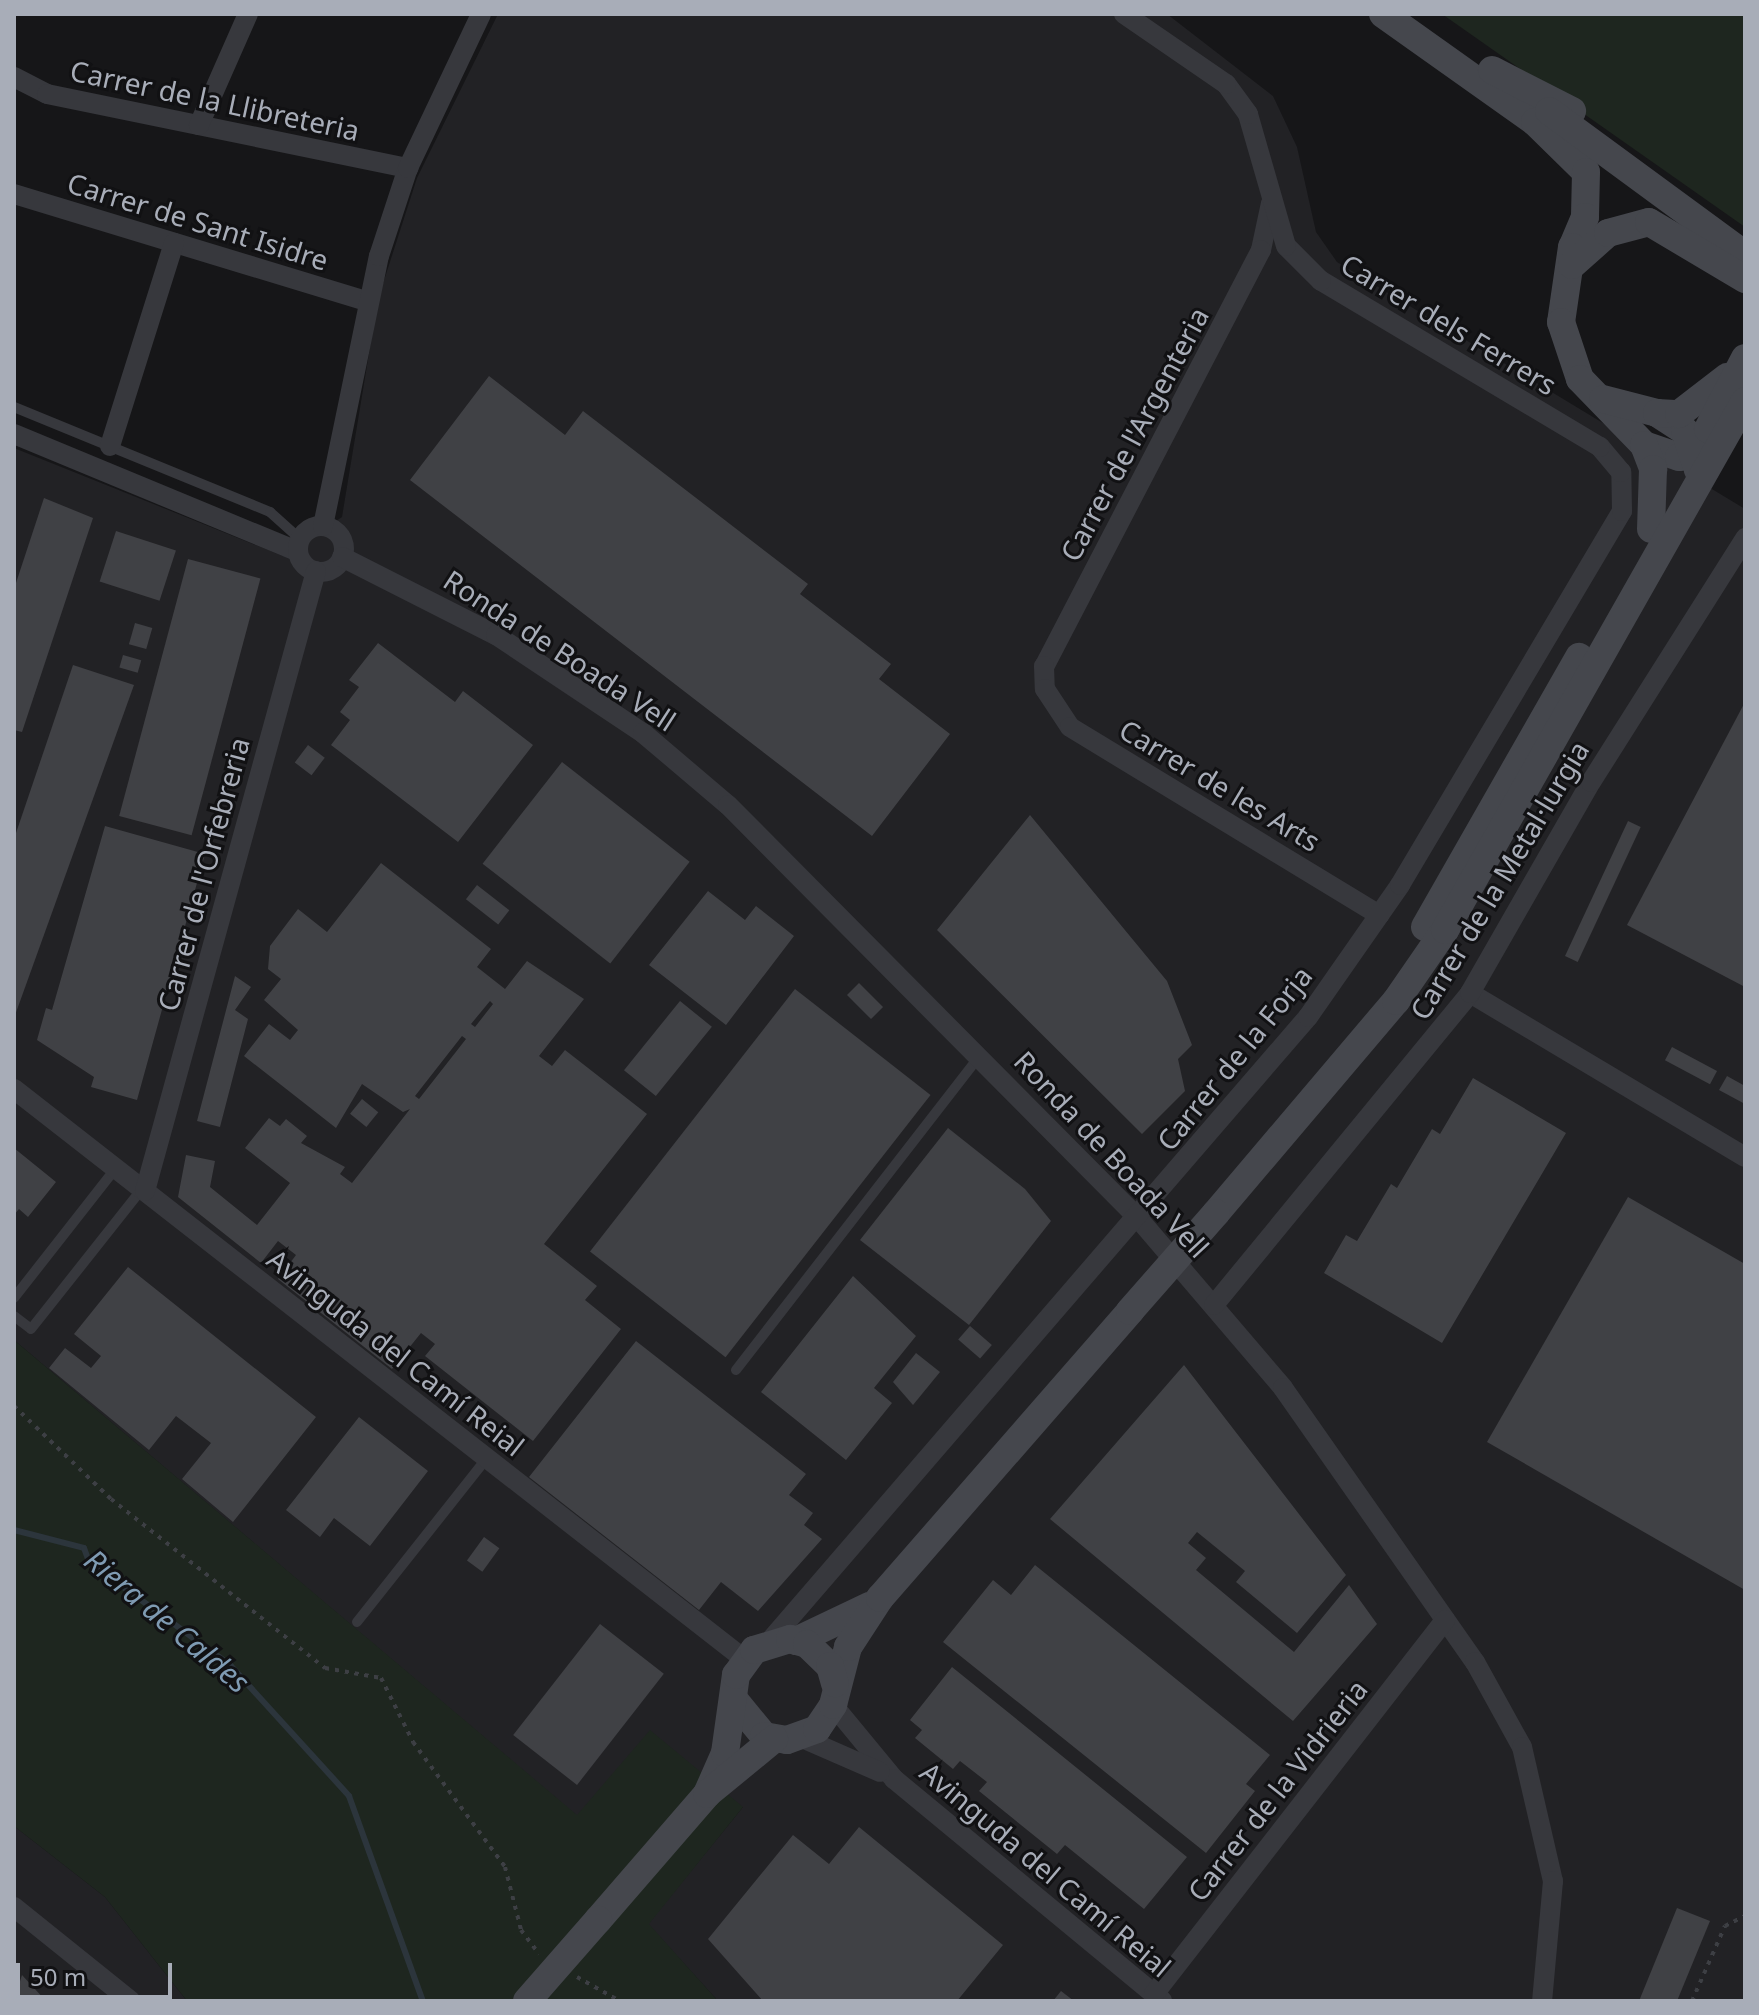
<!DOCTYPE html>
<meta charset="utf-8">
<style>
body{margin:0}
#map{position:relative;width:1759px;height:2015px;overflow:hidden;background:#161618;font-family:"Noto Sans",sans-serif}
div>[style]{position:absolute}
[style*='--x']{left:calc(var(--x)*1px);top:calc(var(--y)*1px);width:calc(var(--w)*1px);rotate:calc(var(--a)*1deg)}
.built>*{inset:0;background:#222225}
.green>*{inset:0;background:#1e261f}
.stream>*{height:6px;margin:-3px;padding:0 3px;transform-origin:3px;border-radius:3px;background:#2c353c}
.building>*{inset:0;background:#404145;transform-origin:0 0}
.path>*{height:4px;margin-top:-2px;transform-origin:0;background:repeating-linear-gradient(90deg,#3d3f44 0 4px,transparent 0 10px)}
.lane>*{height:10px;margin:-5px;padding:0 5px;transform-origin:5px;border-radius:5px;background:#37383d}
.street>*{height:20px;margin:-10px;padding:0 10px;transform-origin:10px;border-radius:10px;background:#37383d}
.street>.ring{margin:-10px;padding:0;box-sizing:content-box;background:none;border:20px solid #37383d;border-radius:50%}
.secondary>*{height:28px;margin:-14px;padding:0 14px;transform-origin:14px;border-radius:14px;background:#45474d}
.secondary-bridge>*{height:28px;margin:-14px;padding:0 14px;transform-origin:14px;border-radius:14px;background:#45474d}
span{translate:-50% -50%;white-space:nowrap;text-align:center;line-height:1.15;-webkit-text-stroke:6px #111113;paint-order:stroke}
.street-label{font-size:28px;color:#a8adb8}
.water-label{font-size:30px;color:#7f9bb3;font-style:italic}
.frame{position:absolute;inset:0;border:16px solid #a8adb8;pointer-events:none}
.scale{position:absolute;left:16px;top:1963px;width:156px;height:36px;box-sizing:border-box;border:4px solid #a8adb8;border-top:0;padding-left:10px;font-size:24px;line-height:28px;white-space:nowrap;color:#a8adb8;-webkit-text-stroke:6px #111113;paint-order:stroke}
</style>
<div id="map">
<div class="built">
<i style="clip-path:polygon(498px 14px,1167px 14px,1273px 96px,1297px 147px,1316px 232px,1337px 262px,1745px 509px,1745px 2001px,718px 2001px,648px 1924px,743px 1807px,577px 1816px,14px 1340px,14px 448px,283px 556px,342px 517px,378px 299px,417px 178px)"></i>
<i style="clip-path:polygon(14px 1826px,105px 1897px,187px 2001px,14px 2001px)"></i>
</div>
<div class="green">
<i style="clip-path:polygon(1442px 14px,1745px 14px,1745px 227px)"></i>
<i style="clip-path:polygon(14px 1340px,577px 1815px,650px 1730px,743px 1807px,649px 1924px,718px 2001px,187px 2001px,105px 1897px,14px 1826px)"></i>
</div>
<div class="stream">
<i style="--x:14;--y:1530;--w:72;--a:14.4"></i>
<i style="--x:84;--y:1548;--w:15;--a:70"></i>
<i style="--x:89;--y:1562;--w:175;--a:36.1"></i>
<i style="--x:230;--y:1665;--w:177;--a:47.7"></i>
<i style="--x:349;--y:1796;--w:218;--a:70.2"></i>
</div>
<div class="building">
<i style="clip-path:polygon(489px 376px,565px 435px,583px 411px,808px 584px,800px 594px,891px 664px,879px 679px,950px 734px,872px 836px,410px 480px)"></i>
<i style="clip-path:polygon(44px 498px,93px 518px,22px 732px,14px 730px,14px 589px)"></i>
<i style="left:116px;top:531px;width:63px;height:53px;rotate:18deg"></i>
<i style="left:188px;top:559px;width:75px;height:266px;rotate:15deg"></i>
<i style="left:135px;top:623px;width:18px;height:22px;rotate:16deg"></i>
<i style="clip-path:polygon(378px 643px,455px 702px,463px 691px,533px 745px,458px 842px,331px 745px,350px 720px,340px 712px,359px 687px,349px 680px)"></i>
<i style="left:123px;top:655px;width:19px;height:13px;rotate:16deg"></i>
<i style="clip-path:polygon(73px 665px,134px 685px,14px 1018px,15px 836px)"></i>
<i style="clip-path:polygon(1745px 702px,1745px 987px,1627px 925px)"></i>
<i style="left:308px;top:745px;width:21px;height:22px;rotate:37deg"></i>
<i style="left:562px;top:762px;width:162px;height:129px;rotate:38deg"></i>
<i style="clip-path:polygon(1030px 815px,1167px 981px,1192px 1045px,1178px 1059px,1185px 1091px,1142px 1134px,937px 930px)"></i>
<i style="left:1628px;top:821px;width:14px;height:149px;rotate:25deg"></i>
<i style="clip-path:polygon(105px 826px,205px 854px,137px 1100px,91px 1087px,94px 1077px,37px 1040px,46px 1008px,52px 1010px)"></i>
<i style="clip-path:polygon(evenodd,381px 863px,491px 949px,477px 967px,505px 989px,527px 961px,584px 999px,539px 1056px,552px 1066px,565px 1050px,647px 1114px,544px 1244px,597px 1286px,585px 1300px,621px 1329px,533px 1441px,425px 1356px,435px 1344px,421px 1333px,392px 1369px,278px 1279px,296px 1255px,278px 1241px,261px 1263px,178px 1197px,186px 1155px,215px 1161px,210px 1187px,257px 1225px,290px 1183px,245px 1148px,269px 1118px,280px 1126px,286px 1119px,307px 1136px,301px 1143px,345px 1167px,340px 1174px,352px 1183px,410px 1109px,403px 1112px,362px 1084px,336px 1128px,244px 1056px,269px 1024px,290px 1040px,298px 1030px,264px 1000px,281px 979px,268px 969px,270px 946px,298px 909px,327px 932px,381px 863px,490px 1001px,493px 1004px,475px 1027px,471px 1024px,490px 1001px,381px 863px,462px 1036px,466px 1039px,419px 1099px,415px 1096px,462px 1036px)"></i>
<i style="left:477px;top:885px;width:41px;height:18px;rotate:38deg"></i>
<i style="clip-path:polygon(708px 891px,745px 920px,756px 906px,794px 936px,726px 1025px,649px 965px)"></i>
<i style="clip-path:polygon(235px 976px,251px 987px,235px 1010px,248px 1019px,220px 1127px,197px 1121px)"></i>
<i style="left:859px;top:983px;width:34px;height:17px;rotate:45deg"></i>
<i style="left:795px;top:989px;width:172px;height:333px;rotate:38deg"></i>
<i style="left:680px;top:1001px;width:41px;height:89px;rotate:39deg"></i>
<i style="left:1672px;top:1047px;width:51px;height:15px;rotate:28deg"></i>
<i style="clip-path:polygon(1727px 1076px,1745px 1086px,1745px 1104px,1719px 1090px)"></i>
<i style="clip-path:polygon(1473px 1078px,1566px 1133px,1442px 1343px,1324px 1273px,1346px 1235px,1357px 1241px,1391px 1184px,1397px 1188px,1432px 1129px,1440px 1134px)"></i>
<i style="left:362px;top:1099px;width:21px;height:19px;rotate:39deg"></i>
<i style="clip-path:polygon(948px 1128px,1025px 1189px,1051px 1221px,969px 1325px,860px 1240px)"></i>
<i style="clip-path:polygon(14px 1148px,56px 1182px,28px 1217px,19px 1209px,14px 1215px)"></i>
<i style="clip-path:polygon(1628px 1197px,1745px 1264px,1745px 1590px,1487px 1442px)"></i>
<i style="clip-path:polygon(128px 1267px,316px 1417px,233px 1522px,182px 1479px,211px 1443px,176px 1416px,149px 1450px,49px 1368px,65px 1348px,91px 1368px,101px 1356px,74px 1334px)"></i>
<i style="clip-path:polygon(853px 1276px,916px 1336px,874px 1388px,892px 1403px,846px 1460px,761px 1392px)"></i>
<i style="left:970px;top:1326px;width:29px;height:18px;rotate:41deg"></i>
<i style="clip-path:polygon(636px 1341px,806px 1474px,789px 1495px,813px 1513px,804px 1525px,822px 1539px,758px 1611px,721px 1582px,699px 1610px,529px 1477px)"></i>
<i style="clip-path:polygon(916px 1353px,940px 1372px,913px 1405px,893px 1382px)"></i>
<i style="clip-path:polygon(1184px 1365px,1346px 1575px,1297px 1633px,1236px 1582px,1245px 1571px,1197px 1532px,1188px 1543px,1206px 1558px,1196px 1570px,1294px 1652px,1349px 1585px,1377px 1624px,1293px 1721px,1050px 1519px)"></i>
<i style="clip-path:polygon(359px 1417px,428px 1471px,370px 1546px,334px 1518px,320px 1537px,286px 1510px)"></i>
<i style="left:484px;top:1537px;width:19px;height:29px;rotate:36deg"></i>
<i style="clip-path:polygon(1035px 1565px,1270px 1755px,1246px 1784px,1255px 1791px,1206px 1853px,943px 1642px,993px 1580px,1011px 1595px)"></i>
<i style="left:600px;top:1624px;width:81px;height:141px;rotate:38deg"></i>
<i style="clip-path:polygon(952px 1667px,1187px 1857px,1144px 1909px,1065px 1845px,1057px 1854px,979px 1791px,987px 1782px,960px 1761px,953px 1769px,915px 1738px,922px 1730px,910px 1720px)"></i>
<i style="clip-path:polygon(859px 1827px,1003px 1945px,957px 2001px,763px 2001px,708px 1939px,793px 1835px,829px 1864px)"></i>
<i style="clip-path:polygon(1677px 1908px,1710px 1921px,1677px 2001px,1639px 2001px)"></i>
<i style="clip-path:polygon(22px 1975px,46px 2001px,14px 2001px)"></i>
<i style="clip-path:polygon(1061px 1991px,1074px 2001px,1053px 2001px)"></i>
</div>
<div class="path">
<i style="--x:14;--y:1406;--w:134;--a:43.8"></i>
<i style="--x:111;--y:1499;--w:273;--a:38.3"></i>
<i style="--x:325;--y:1668;--w:57;--a:10.1"></i>
<i style="--x:381;--y:1678;--w:72;--a:63.4"></i>
<i style="--x:413;--y:1742;--w:155;--a:53.6"></i>
<i style="--x:505;--y:1867;--w:65;--a:75.7"></i>
<i style="--x:521;--y:1930;--w:30;--a:53"></i>
<i style="--x:577;--y:1977;--w:49;--a:29.2"></i>
<i style="--x:1692;--y:2001;--w:82;--a:-66.3"></i>
<i style="--x:1725;--y:1926;--w:22;--a:-27"></i>
</div>
<div class="lane">
<i style="--x:14;--y:407;--w:277;--a:22.3"></i>
<i style="--x:270;--y:512;--w:40;--a:42"></i>
<i style="--x:14;--y:1298;--w:165;--a:-51.9"></i>
<i style="--x:14;--y:1316;--w:21;--a:37"></i>
<i style="--x:31;--y:1329;--w:179;--a:-51.6"></i>
<i style="--x:736;--y:1370;--w:398;--a:-52.2"></i>
<i style="--x:357;--y:1622;--w:209;--a:-51.6"></i>
</div>
<div class="street">
<i style="--x:14;--y:77;--w:37;--a:27"></i>
<i style="--x:47;--y:94;--w:369;--a:11.6"></i>
<i style="--x:199;--y:125;--w:121;--a:-66.2"></i>
<i style="--x:14;--y:194;--w:368;--a:16.9"></i>
<i style="--x:1271;--y:203;--w:48;--a:102"></i>
<i style="--x:1261;--y:250;--w:469;--a:117.5"></i>
<i style="--x:1044;--y:666;--w:23;--a:88"></i>
<i style="--x:1045;--y:689;--w:45;--a:56.7"></i>
<i style="--x:1070;--y:727;--w:362;--a:31.3"></i>
<i style="--x:14;--y:434;--w:306;--a:22.5"></i>
<i style="--x:110;--y:446;--w:213;--a:-72.5"></i>
<i class="ring" style="left:298px;top:526px;width:26px;height:26px"></i>
<i style="--x:323;--y:526;--w:276;--a:-78.3"></i>
<i style="--x:379;--y:256;--w:93;--a:-71.8"></i>
<i style="--x:408;--y:168;--w:170;--a:-64.6"></i>
<i style="--x:342;--y:557;--w:173;--a:26.9"></i>
<i style="--x:496;--y:635;--w:177;--a:33.7"></i>
<i style="--x:643;--y:733;--w:111;--a:40.3"></i>
<i style="--x:728;--y:805;--w:582;--a:45.21"></i>
<i style="--x:1138;--y:1218;--w:223;--a:49.5"></i>
<i style="--x:1283;--y:1388;--w:335;--a:55"></i>
<i style="--x:1475;--y:1662;--w:97;--a:61.1"></i>
<i style="--x:1522;--y:1747;--w:138;--a:77"></i>
<i style="--x:1553;--y:1881;--w:121;--a:95.2"></i>
<i style="--x:1470;--y:993;--w:320;--a:30.8"></i>
<i style="--x:14;--y:1089;--w:926;--a:37.98"></i>
<i style="--x:145;--y:1191;--w:643;--a:-74.58"></i>
<i style="--x:1214;--y:1305;--w:404;--a:-50.6"></i>
<i style="--x:1470;--y:993;--w:243;--a:-60.2"></i>
<i style="--x:1591;--y:782;--w:289;--a:-57.7"></i>
<i style="--x:769;--y:1642;--w:825;--a:-49.23"></i>
<i style="--x:1308;--y:1017;--w:161;--a:-55.1"></i>
<i style="--x:1400;--y:885;--w:435;--a:-59.3"></i>
<i style="--x:1622;--y:511;--w:39;--a:-91"></i>
<i style="--x:1621;--y:472;--w:33;--a:-130"></i>
<i style="--x:1600;--y:447;--w:325;--a:-149.2"></i>
<i style="--x:1321;--y:281;--w:49;--a:-135"></i>
<i style="--x:1286;--y:246;--w:137;--a:-106.1"></i>
<i style="--x:1248;--y:114;--w:37;--a:-126"></i>
<i style="--x:1226;--y:84;--w:124;--a:-145.5"></i>
<i style="--x:833;--y:1705;--w:96;--a:50.5"></i>
<i style="--x:894;--y:1779;--w:348;--a:39.6"></i>
<i style="--x:800;--y:1737;--w:87;--a:23.6"></i>
<i style="--x:14;--y:1907;--w:150;--a:38.8"></i>
<i style="--x:1154;--y:1994;--w:474;--a:-52.1"></i>
</div>
<div class="secondary">
<i style="--x:1383;--y:14;--w:186;--a:35.4"></i>
<i style="--x:1535;--y:122;--w:71;--a:44.4"></i>
<i style="--x:1586;--y:172;--w:45;--a:91.3"></i>
<i style="--x:1585;--y:217;--w:33;--a:113"></i>
<i style="--x:1572;--y:247;--w:76;--a:98.3"></i>
<i style="--x:1561;--y:322;--w:60;--a:71.6"></i>
<i style="--x:1580;--y:379;--w:92;--a:45.9"></i>
<i style="--x:1644;--y:445;--w:37;--a:19"></i>
<i style="--x:1679;--y:457;--w:27;--a:-13"></i>
<i style="--x:1705;--y:451;--w:21;--a:-41"></i>
<i style="--x:1492;--y:70;--w:90;--a:27.1"></i>
<i style="--x:1549;--y:111;--w:243;--a:36.3"></i>
<i style="--x:1572;--y:265;--w:48;--a:-41.6"></i>
<i style="--x:1608;--y:233;--w:42;--a:-15"></i>
<i style="--x:1649;--y:222;--w:112;--a:30.7"></i>
<i style="--x:1603;--y:399;--w:56;--a:14.5"></i>
<i style="--x:1657;--y:413;--w:33;--a:33"></i>
<i style="--x:1685;--y:431;--w:41;--a:71.6"></i>
<i style="--x:1657;--y:413;--w:22;--a:3"></i>
<i style="--x:1679;--y:414;--w:61;--a:-37.6"></i>
<i style="--x:1708;--y:429;--w:80;--a:-62.5"></i>
<i style="--x:1644;--y:445;--w:26;--a:69"></i>
<i style="--x:1653;--y:469;--w:60;--a:91.9"></i>
<i style="--x:1425;--y:927;--w:311;--a:-60.3"></i>
<i style="--x:1216;--y:1213;--w:278;--a:-49.7"></i>
<i style="--x:1396;--y:1001;--w:86;--a:-55.4"></i>
<i style="--x:1445;--y:930;--w:608;--a:-60.44"></i>
<i style="--x:796;--y:1641;--w:81;--a:-25.6"></i>
<i style="--x:736;--y:1702;--w:44;--a:50.5"></i>
<i style="--x:764;--y:1736;--w:23;--a:10"></i>
<i style="--x:787;--y:1740;--w:32;--a:-20"></i>
<i style="--x:817;--y:1729;--w:29;--a:-56"></i>
<i style="--x:833;--y:1705;--w:60;--a:-75.5"></i>
<i style="--x:848;--y:1647;--w:59;--a:-56.9"></i>
<i style="--x:880;--y:1598;--w:381;--a:-48.9"></i>
<i style="--x:707;--y:1794;--w:45;--a:-66.3"></i>
<i style="--x:725;--y:1753;--w:79;--a:-82"></i>
<i style="--x:736;--y:1675;--w:31;--a:-54"></i>
<i style="--x:754;--y:1650;--w:38;--a:-17"></i>
<i style="--x:790;--y:1639;--w:18;--a:16"></i>
<i style="--x:807;--y:1644;--w:32;--a:44"></i>
<i style="--x:830;--y:1666;--w:18;--a:74"></i>
<i style="--x:598;--y:1920;--w:167;--a:-49.1"></i>
<i style="--x:707;--y:1794;--w:87;--a:-39.4"></i>
</div>
<div class="secondary-bridge">
<i style="--x:1130;--y:1311;--w:130;--a:-48.7"></i>
<i style="--x:527;--y:2001;--w:108;--a:-48.8"></i>
</div>
<div class="street-label">
<span style="left:215px;top:100px;rotate:12deg">Carrer de la Llibreteria</span>
<span style="left:198px;top:221px;rotate:17deg">Carrer de Sant Isidre</span>
<span style="left:1449px;top:324px;rotate:31deg">Carrer dels Ferrers</span>
<span style="left:1134px;top:434px;rotate:-62deg">Carrer de l'Argenteria</span>
<span style="left:560px;top:650px;rotate:33deg">Ronda de Boada Vell</span>
<span style="left:1220px;top:785px;rotate:31deg">Carrer de les Arts</span>
<span style="left:203px;top:874px;rotate:-75deg">Carrer de l'Orfebreria</span>
<span style="left:1499px;top:880px;rotate:-59deg">Carrer de la Metal·lurgia</span>
<span style="left:1234px;top:1058px;rotate:-51deg">Carrer de la Forja</span>
<span style="left:1112px;top:1154px;rotate:47deg">Ronda de Boada Vell</span>
<span style="left:396px;top:1352px;rotate:38deg">Avinguda del Camí Reial</span>
<span style="left:1277px;top:1790px;rotate:-52deg">Carrer de la Vidrieria</span>
<span style="left:1046px;top:1869px;rotate:40deg">Avinguda del Camí Reial</span>
</div>
<div class="water-label">
<span style="left:167px;top:1621px;rotate:40deg">Riera de Caldes</span>
</div>
<div class="frame"></div>
<div class="scale">50 m</div>
</div>
